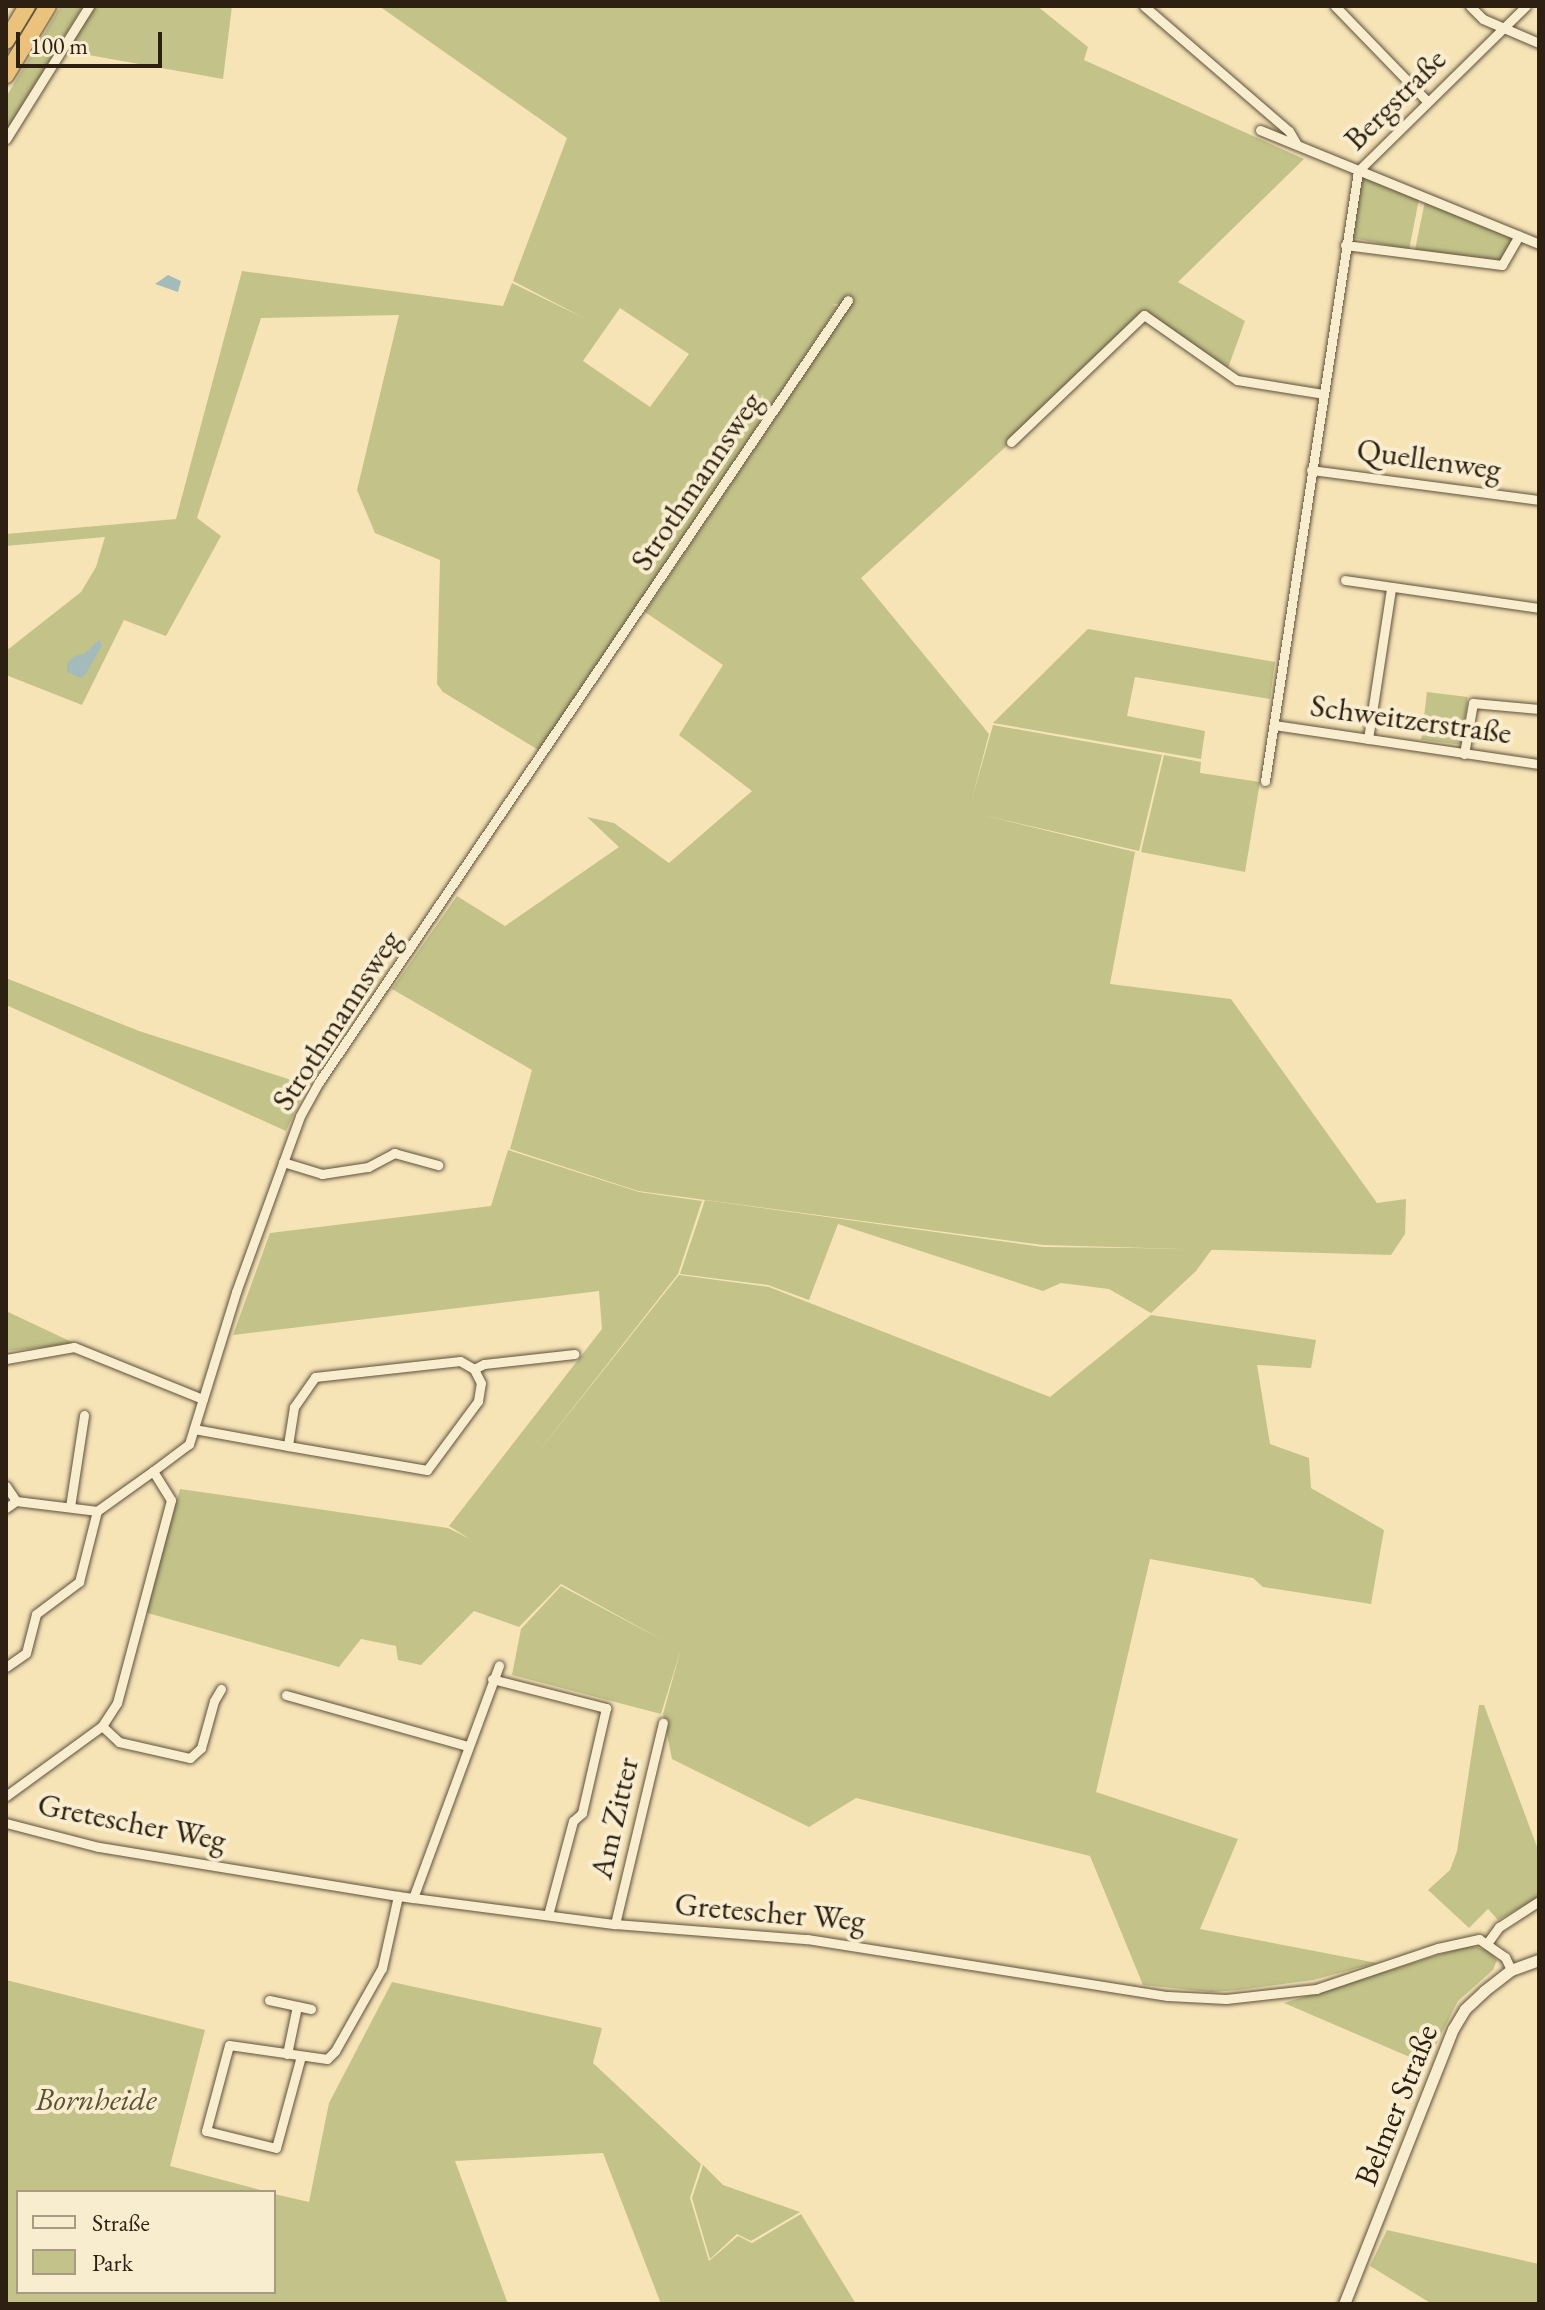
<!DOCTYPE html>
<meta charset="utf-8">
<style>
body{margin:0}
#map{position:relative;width:1545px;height:2310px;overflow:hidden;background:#f6e4b7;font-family:"EB Garamond",serif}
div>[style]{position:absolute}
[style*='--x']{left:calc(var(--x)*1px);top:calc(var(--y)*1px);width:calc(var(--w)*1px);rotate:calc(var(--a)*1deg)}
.green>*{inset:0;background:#c3c289;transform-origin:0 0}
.water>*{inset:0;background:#a3bbbb}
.roads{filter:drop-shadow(0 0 2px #5f513c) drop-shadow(0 0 2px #5f513c)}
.minor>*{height:9px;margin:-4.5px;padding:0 4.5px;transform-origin:4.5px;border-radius:4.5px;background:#f9edd0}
.tertiary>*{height:11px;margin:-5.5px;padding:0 5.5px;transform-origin:5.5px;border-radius:5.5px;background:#f9edd0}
.motorway>*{height:16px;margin:-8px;padding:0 8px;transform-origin:8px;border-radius:8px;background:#ebc27c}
span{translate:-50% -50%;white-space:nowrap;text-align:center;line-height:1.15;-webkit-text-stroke:8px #f9edd0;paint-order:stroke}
.street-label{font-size:32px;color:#2d2013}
.park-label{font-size:32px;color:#5a5136;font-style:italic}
.frame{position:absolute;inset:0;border:8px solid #2d2013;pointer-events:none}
.legend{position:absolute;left:16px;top:2190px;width:260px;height:104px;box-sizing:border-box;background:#f9edd0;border:2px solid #a79b84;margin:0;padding:10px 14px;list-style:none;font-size:24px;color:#2d2013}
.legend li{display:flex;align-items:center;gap:16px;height:40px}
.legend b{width:40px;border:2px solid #a79b84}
.scale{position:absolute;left:16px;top:32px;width:146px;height:36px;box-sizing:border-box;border:4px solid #2d2013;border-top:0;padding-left:10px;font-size:24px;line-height:28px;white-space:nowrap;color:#2d2013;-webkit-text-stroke:6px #f9edd0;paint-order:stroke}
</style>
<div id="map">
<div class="green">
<i style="clip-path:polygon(61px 6px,83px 6px,6px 132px,6px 97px)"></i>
<i style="clip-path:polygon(96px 6px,232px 6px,223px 79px,66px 51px)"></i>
<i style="clip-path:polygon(evenodd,379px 6px,1037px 6px,1088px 47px,1084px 60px,1304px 159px,1178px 282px,1245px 321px,1228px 368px,1144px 315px,1011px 442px,861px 578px,989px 734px,972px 799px,993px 725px,1162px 755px,1139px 851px,982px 815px,1135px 852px,1110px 984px,1231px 999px,1377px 1203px,1406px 1199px,1405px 1234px,1391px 1255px,1043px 1245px,638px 1191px,510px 1149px,532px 1070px,392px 989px,457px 896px,505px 926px,619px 847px,587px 817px,614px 823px,669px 863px,752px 791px,679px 735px,723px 665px,645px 612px,847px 311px,837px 304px,832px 305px,838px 306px,540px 751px,443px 692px,437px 684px,440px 560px,375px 533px,357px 490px,399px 315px,261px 318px,197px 518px,221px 536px,166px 636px,124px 620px,82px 705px,6px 675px,6px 651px,81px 592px,96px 567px,105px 537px,6px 546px,6px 534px,176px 519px,242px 271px,503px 306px,512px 283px,586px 319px,513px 281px,567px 138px,379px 6px,620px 308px,689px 354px,650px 407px,583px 361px,620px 308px)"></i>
<i style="clip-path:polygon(1360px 176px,1419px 199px,1409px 250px,1349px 237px)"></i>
<i style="clip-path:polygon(1425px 201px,1515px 238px,1502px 262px,1415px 250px)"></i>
<i style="clip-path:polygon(1088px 629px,1275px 662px,1270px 699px,1135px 677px,1127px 716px,1205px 731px,1201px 759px,993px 723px)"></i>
<i style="left:1427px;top:692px;width:41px;height:48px;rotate:7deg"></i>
<i style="clip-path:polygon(1164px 755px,1201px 762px,1200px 773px,1260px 782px,1245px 872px,1141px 852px)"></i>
<i style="clip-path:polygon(6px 978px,139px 1031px,307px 1085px,286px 1131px,6px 1005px)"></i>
<i style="clip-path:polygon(508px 1150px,639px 1192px,702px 1201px,678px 1274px,532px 1460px,679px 1275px,769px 1287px,1050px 1397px,1151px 1315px,1316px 1340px,1311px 1368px,1257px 1365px,1270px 1444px,1309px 1458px,1311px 1488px,1384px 1530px,1371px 1604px,1263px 1587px,1253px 1578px,1150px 1559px,1096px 1792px,1238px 1839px,1200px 1929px,1377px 1963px,1313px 1980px,1239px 1990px,1211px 1992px,1143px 1985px,1090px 1856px,856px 1798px,809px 1827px,672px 1759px,663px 1714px,681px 1649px,661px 1714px,512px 1675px,521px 1629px,561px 1586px,666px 1642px,561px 1584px,519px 1627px,474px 1611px,421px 1665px,398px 1660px,396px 1646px,361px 1639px,339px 1667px,144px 1612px,180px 1489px,448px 1528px,470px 1539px,449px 1526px,602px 1329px,599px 1291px,233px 1335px,270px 1233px,491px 1206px)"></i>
<i style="clip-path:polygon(705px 1200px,1043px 1247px,1212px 1249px,1196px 1271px,1151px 1313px,1109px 1289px,1061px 1283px,1043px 1291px,838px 1224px,809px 1300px,768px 1285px,680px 1274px)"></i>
<i style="clip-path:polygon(6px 1311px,76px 1344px,6px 1351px)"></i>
<i style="clip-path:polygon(1479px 1705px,1484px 1705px,1539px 1852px,1539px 1897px,1498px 1920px,1488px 1909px,1469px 1928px,1428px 1890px,1450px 1870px,1457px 1851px)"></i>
<i style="clip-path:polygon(1470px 1945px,1489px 1951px,1497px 1960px,1493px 1970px,1458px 2001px,1426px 2064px,1284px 2003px)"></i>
<i style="clip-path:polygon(6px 1980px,205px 2030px,170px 2166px,268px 2192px,18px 2192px,18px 2292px,274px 2292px,274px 2194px,309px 2202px,329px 2103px,392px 1982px,602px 2028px,593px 2063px,701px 2164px,690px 2198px,709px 2261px,738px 2236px,752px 2243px,801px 2214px,856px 2304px,661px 2304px,603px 2153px,455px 2161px,508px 2304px,6px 2304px)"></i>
<i style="clip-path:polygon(703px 2165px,723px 2185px,800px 2212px,751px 2241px,737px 2234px,710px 2259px,692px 2198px)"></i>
<i style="clip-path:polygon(1387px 2230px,1539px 2264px,1539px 2304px,1432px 2304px,1370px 2266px)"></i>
</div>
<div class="water">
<i style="clip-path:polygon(168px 275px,181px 281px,178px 292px,155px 284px)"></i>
<i style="clip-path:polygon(99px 640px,102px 645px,86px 674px,81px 678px,67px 672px,67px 664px,73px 657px,85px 653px)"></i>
</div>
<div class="roads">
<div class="minor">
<i style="--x:1144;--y:6;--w:191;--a:40.8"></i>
<i style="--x:1289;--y:131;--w:16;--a:60"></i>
<i style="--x:1335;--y:6;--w:132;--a:45.9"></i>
<i style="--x:1470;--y:6;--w:18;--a:45"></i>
<i style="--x:1483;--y:19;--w:61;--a:23.2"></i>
<i style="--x:1260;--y:130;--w:301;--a:22.2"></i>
<i style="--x:6;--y:139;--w:157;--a:-58"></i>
<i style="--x:1345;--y:245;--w:158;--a:7.3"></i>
<i style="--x:1502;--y:265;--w:34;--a:-60"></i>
<i style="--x:1011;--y:442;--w:184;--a:-43.7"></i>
<i style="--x:1144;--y:315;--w:113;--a:35"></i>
<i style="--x:1237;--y:380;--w:87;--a:9.2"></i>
<i style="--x:1311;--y:470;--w:230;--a:7.5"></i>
<i style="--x:1345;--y:580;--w:196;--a:8.2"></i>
<i style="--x:1274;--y:725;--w:268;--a:8.4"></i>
<i style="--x:1368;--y:739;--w:153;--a:-81.3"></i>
<i style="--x:1464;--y:754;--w:52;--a:-80"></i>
<i style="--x:1473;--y:703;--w:66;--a:5.2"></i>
<i style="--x:1265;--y:781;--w:617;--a:-81.33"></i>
<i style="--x:1358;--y:171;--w:235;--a:-44.5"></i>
<i style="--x:283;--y:1162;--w:41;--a:17.1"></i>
<i style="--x:322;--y:1174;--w:47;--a:-8.7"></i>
<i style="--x:368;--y:1167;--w:30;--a:-28"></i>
<i style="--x:394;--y:1153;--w:46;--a:15.3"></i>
<i style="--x:6;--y:1359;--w:69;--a:-10"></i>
<i style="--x:74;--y:1347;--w:139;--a:22"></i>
<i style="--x:474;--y:1369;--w:11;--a:-27"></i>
<i style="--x:484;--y:1364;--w:91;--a:-6.3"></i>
<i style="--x:194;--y:1429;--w:96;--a:10.3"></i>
<i style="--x:288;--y:1446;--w:141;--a:9.8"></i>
<i style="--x:427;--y:1470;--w:86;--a:-53.5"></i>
<i style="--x:478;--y:1401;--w:18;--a:-81"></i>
<i style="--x:481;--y:1383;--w:16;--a:-117"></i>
<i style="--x:474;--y:1369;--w:16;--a:-150"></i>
<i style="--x:460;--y:1361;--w:146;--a:173.7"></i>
<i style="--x:315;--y:1377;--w:37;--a:125"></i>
<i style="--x:294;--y:1407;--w:39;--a:99"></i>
<i style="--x:6;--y:1486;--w:18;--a:56"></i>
<i style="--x:70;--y:1507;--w:93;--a:-81.3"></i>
<i style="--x:6;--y:1508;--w:12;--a:-35"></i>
<i style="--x:16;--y:1501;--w:82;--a:7"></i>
<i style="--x:97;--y:1511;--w:69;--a:-35.5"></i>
<i style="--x:6;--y:1667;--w:24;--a:-35"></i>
<i style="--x:26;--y:1653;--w:40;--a:-75.6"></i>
<i style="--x:36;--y:1614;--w:54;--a:-36.7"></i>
<i style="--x:79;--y:1582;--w:73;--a:-75.8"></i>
<i style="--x:492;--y:1679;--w:118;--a:14.3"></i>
<i style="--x:606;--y:1708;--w:108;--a:102.9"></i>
<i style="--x:582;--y:1813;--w:12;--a:138"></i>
<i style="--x:573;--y:1821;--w:97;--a:104.9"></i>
<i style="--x:286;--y:1695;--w:189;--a:15.7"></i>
<i style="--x:102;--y:1726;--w:23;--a:43"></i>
<i style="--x:119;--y:1742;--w:73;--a:12.7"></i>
<i style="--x:190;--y:1758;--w:15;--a:-42"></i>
<i style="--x:201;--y:1748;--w:49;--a:-74.5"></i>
<i style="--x:214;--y:1701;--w:14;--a:-60"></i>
<i style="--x:6;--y:1796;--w:119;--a:-36.1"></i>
<i style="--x:102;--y:1726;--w:27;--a:-57"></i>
<i style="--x:117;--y:1703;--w:210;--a:-75.1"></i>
<i style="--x:171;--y:1500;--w:34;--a:-122"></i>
<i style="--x:153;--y:1471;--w:45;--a:-36.9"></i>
<i style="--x:189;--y:1444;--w:159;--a:-72.8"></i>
<i style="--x:236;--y:1292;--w:187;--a:-70"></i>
<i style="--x:300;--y:1116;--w:39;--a:-61"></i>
<i style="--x:319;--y:1082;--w:944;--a:-55.92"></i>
<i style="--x:6;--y:1823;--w:96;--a:14.5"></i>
<i style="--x:99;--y:1847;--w:303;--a:9.3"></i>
<i style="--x:398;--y:1896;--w:219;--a:7.4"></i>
<i style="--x:615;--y:1924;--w:193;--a:4.5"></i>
<i style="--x:807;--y:1939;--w:365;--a:9"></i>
<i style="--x:1168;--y:1996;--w:58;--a:3"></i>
<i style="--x:1226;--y:1999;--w:91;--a:-6.3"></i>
<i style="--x:1316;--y:1989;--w:129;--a:-18.6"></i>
<i style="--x:1438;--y:1948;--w:42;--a:-12.4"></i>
<i style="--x:1479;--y:1939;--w:32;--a:35"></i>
<i style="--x:1505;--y:1957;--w:14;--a:65"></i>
<i style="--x:413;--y:1898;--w:248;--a:-69.7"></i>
<i style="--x:615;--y:1924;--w:207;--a:-76.6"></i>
<i style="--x:1488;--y:1942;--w:19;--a:-54"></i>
<i style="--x:1499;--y:1927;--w:48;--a:-33"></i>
<i style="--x:269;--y:2000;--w:43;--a:12.1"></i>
<i style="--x:287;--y:2054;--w:49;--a:-78.2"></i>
<i style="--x:301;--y:2056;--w:95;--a:105.2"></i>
<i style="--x:276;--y:2148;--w:72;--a:-166.3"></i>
<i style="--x:206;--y:2131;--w:89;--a:-75"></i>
<i style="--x:229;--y:2045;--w:99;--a:8.1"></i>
<i style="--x:327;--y:2059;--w:11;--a:-45"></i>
<i style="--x:335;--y:2051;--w:95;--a:-60.5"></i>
<i style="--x:382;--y:1968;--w:74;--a:-77.5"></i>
</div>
<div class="tertiary">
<i style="--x:1344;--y:2304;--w:296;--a:-68.4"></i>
<i style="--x:1453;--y:2029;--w:23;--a:-59"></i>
<i style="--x:1465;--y:2009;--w:26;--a:-43"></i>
<i style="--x:1484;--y:1991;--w:34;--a:-38"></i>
<i style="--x:1511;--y:1970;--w:30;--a:-20"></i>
</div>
<div class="motorway">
<i style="--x:6;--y:41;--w:41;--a:-59"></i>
<i style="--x:6;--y:75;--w:81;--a:-58.7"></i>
</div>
</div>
<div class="street-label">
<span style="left:1395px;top:99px;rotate:-45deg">Bergstraße</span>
<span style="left:1429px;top:459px;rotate:8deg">Quellenweg</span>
<span style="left:696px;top:481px;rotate:-56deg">Strothmannsweg</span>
<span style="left:1411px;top:719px;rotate:8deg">Schweitzerstraße</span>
<span style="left:336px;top:1020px;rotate:-57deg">Strothmannsweg</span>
<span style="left:614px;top:1818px;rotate:-77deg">Am Zitter</span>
<span style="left:132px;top:1822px;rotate:11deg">Gretescher Weg</span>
<span style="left:770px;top:1912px;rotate:5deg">Gretescher Weg</span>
<span style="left:1396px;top:2105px;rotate:-68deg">Belmer Straße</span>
</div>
<div class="park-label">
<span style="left:96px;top:2099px">Bornheide</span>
</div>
<div class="frame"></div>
<ul class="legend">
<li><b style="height:10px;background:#f9edd0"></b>Straße</li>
<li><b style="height:22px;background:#c3c289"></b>Park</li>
</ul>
<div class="scale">100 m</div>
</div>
